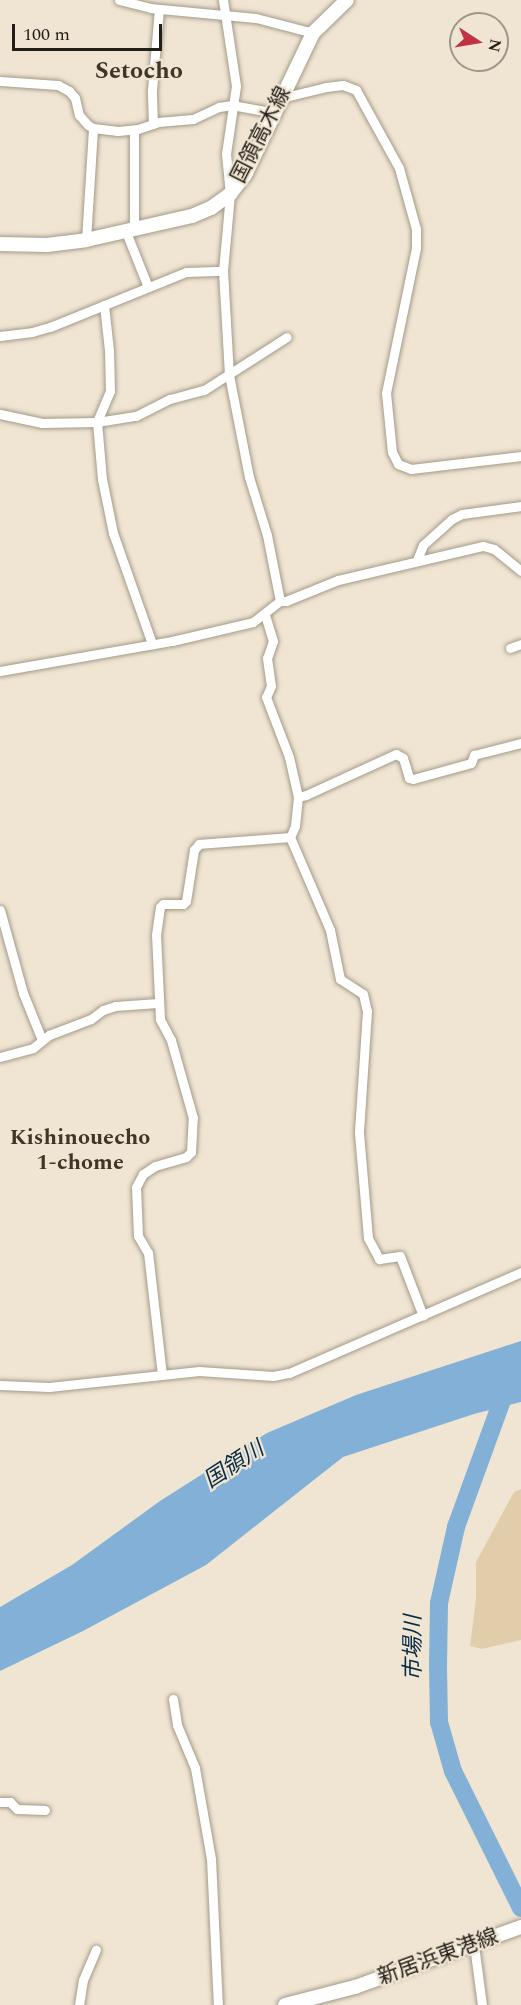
<!DOCTYPE html>
<meta charset="utf-8">
<style>
body{margin:0}
#map{position:relative;width:521px;height:2005px;overflow:hidden;background:#f0e5d3;font-family:Spectral,"Noto Sans JP",serif}
div>[style]{position:absolute}
[style*='--x']{left:calc(var(--x)*1px);top:calc(var(--y)*1px);width:calc(var(--w)*1px);rotate:calc(var(--a)*1deg)}
.green>*{inset:0;background:#e1cdaa}
.water>*{inset:0;background:#83b0d6}
.river>*{height:18px;margin:-9px;padding:0 9px;transform-origin:9px;border-radius:9px;background:#83b0d6}
.roads{filter:drop-shadow(0 0 2px #a39a88) drop-shadow(0 0 2px #a39a88)}
.street>*{height:9px;margin:-4.5px;padding:0 4.5px;transform-origin:4.5px;border-radius:4.5px;background:#fff}
.secondary>*{height:14px;margin:-7px;padding:0 7px;transform-origin:7px;border-radius:7px;background:#fff}
span{translate:-50% -50%;white-space:nowrap;text-align:center;line-height:1.15;-webkit-text-stroke:4.5px #f0e5d3;paint-order:stroke}
.street-label{font-size:21px;color:#231f18}
.neighbourhood-label{font-size:22px;color:#3e3627;font-weight:700}
.water-label{font-size:22px;color:#072b45;font-style:italic}
.quarter-label{font-size:24px;color:#3e3627;font-weight:700}
.north{position:absolute;left:449px;top:12px;width:60px;height:60px;box-sizing:border-box;background:#f0e5d3;border:2px solid #9e9688;border-radius:50%;rotate:102deg;font-size:16px;font-weight:700;line-height:24px;text-align:center;color:#231f18}
.north::after{content:'';display:block;margin:auto;width:21px;height:27px;background:#c23244;clip-path:polygon(50% 0,100% 100%,50% 72%,0 100%)}
.scale{position:absolute;left:12px;top:24px;width:150px;height:27px;box-sizing:border-box;border:3px solid #231f18;border-top:0;padding-left:8px;font-size:18px;line-height:21px;white-space:nowrap;color:#231f18;-webkit-text-stroke:4px #f0e5d3;paint-order:stroke}
</style>
<div id="map">
<div class="green">
<i style="clip-path:polygon(521px 1489px,521px 1640px,482px 1649px,470px 1646px,476px 1599px,476px 1562px,514px 1492px)"></i>
</div>
<div class="water">
<i style="clip-path:polygon(521px 1341px,521px 1402px,474px 1414px,343px 1457px,206px 1565px,83px 1631px,0 1671px,0 1607px,72px 1565px,160px 1501px,267px 1433px,356px 1395px)"></i>
</div>
<div class="river">
<i style="--x:508;--y:1384;--w:152;--a:110"></i>
<i style="--x:456;--y:1527;--w:78;--a:102.6"></i>
<i style="--x:439;--y:1603;--w:63;--a:90.9"></i>
<i style="--x:438;--y:1666;--w:56;--a:89"></i>
<i style="--x:439;--y:1722;--w:51;--a:74.1"></i>
<i style="--x:453;--y:1771;--w:153;--a:63.6"></i>
</div>
<div class="roads">
<div class="street">
<i style="--x:119;--y:0;--w:32;--a:14"></i>
<i style="--x:150;--y:8;--w:106;--a:5.4"></i>
<i style="--x:256;--y:18;--w:59;--a:14.7"></i>
<i style="--x:223;--y:0;--w:87;--a:81.4"></i>
<i style="--x:236;--y:86;--w:69;--a:98.4"></i>
<i style="--x:226;--y:154;--w:40;--a:84.3"></i>
<i style="--x:230;--y:194;--w:77;--a:95.2"></i>
<i style="--x:223;--y:271;--w:104;--a:86.7"></i>
<i style="--x:229;--y:375;--w:104;--a:78.9"></i>
<i style="--x:249;--y:477;--w:61;--a:72.8"></i>
<i style="--x:267;--y:535;--w:67;--a:78.9"></i>
<i style="--x:0;--y:81;--w:58;--a:3.9"></i>
<i style="--x:58;--y:85;--w:13;--a:29"></i>
<i style="--x:69;--y:91;--w:9;--a:49"></i>
<i style="--x:75;--y:98;--w:17;--a:77"></i>
<i style="--x:79;--y:115;--w:13;--a:48"></i>
<i style="--x:88;--y:125;--w:6;--a:31"></i>
<i style="--x:93;--y:128;--w:25;--a:7"></i>
<i style="--x:118;--y:131;--w:20;--a:-6"></i>
<i style="--x:138;--y:129;--w:21;--a:-19"></i>
<i style="--x:158;--y:122;--w:35;--a:-5"></i>
<i style="--x:193;--y:119;--w:29;--a:-25"></i>
<i style="--x:219;--y:107;--w:13;--a:-9"></i>
<i style="--x:232;--y:105;--w:44;--a:10.5"></i>
<i style="--x:281;--y:98;--w:46;--a:-13.7"></i>
<i style="--x:326;--y:87;--w:17;--a:-7"></i>
<i style="--x:343;--y:85;--w:14;--a:21"></i>
<i style="--x:356;--y:90;--w:89;--a:61.1"></i>
<i style="--x:399;--y:168;--w:63;--a:74.4"></i>
<i style="--x:416;--y:229;--w:19;--a:90"></i>
<i style="--x:416;--y:248;--w:148;--a:101.7"></i>
<i style="--x:386;--y:393;--w:59;--a:84.2"></i>
<i style="--x:392;--y:452;--w:13;--a:63"></i>
<i style="--x:398;--y:464;--w:14;--a:21"></i>
<i style="--x:411;--y:469;--w:111;--a:-6.7"></i>
<i style="--x:153;--y:124;--w:34;--a:-92"></i>
<i style="--x:152;--y:90;--w:81;--a:-85.1"></i>
<i style="--x:134;--y:230;--w:100;--a:-90"></i>
<i style="--x:126;--y:232;--w:59;--a:68.2"></i>
<i style="--x:86;--y:240;--w:112;--a:-86.4"></i>
<i style="--x:104;--y:305;--w:45;--a:83.7"></i>
<i style="--x:109;--y:350;--w:41;--a:88.6"></i>
<i style="--x:110;--y:391;--w:34;--a:113"></i>
<i style="--x:97;--y:422;--w:57;--a:85"></i>
<i style="--x:102;--y:479;--w:55;--a:78.5"></i>
<i style="--x:113;--y:533;--w:118;--a:70.6"></i>
<i style="--x:0;--y:336;--w:32;--a:-7"></i>
<i style="--x:32;--y:332;--w:19;--a:-16"></i>
<i style="--x:50;--y:327;--w:147;--a:-22"></i>
<i style="--x:186;--y:272;--w:37;--a:-2"></i>
<i style="--x:0;--y:414;--w:43;--a:12.1"></i>
<i style="--x:42;--y:423;--w:55;--a:-1"></i>
<i style="--x:97;--y:422;--w:39;--a:-9"></i>
<i style="--x:136;--y:416;--w:38;--a:-27"></i>
<i style="--x:170;--y:399;--w:35;--a:-15"></i>
<i style="--x:204;--y:390;--w:98;--a:-32.6"></i>
<i style="--x:417;--y:560;--w:16;--a:-68"></i>
<i style="--x:423;--y:545;--w:39;--a:-42"></i>
<i style="--x:452;--y:519;--w:11;--a:-27"></i>
<i style="--x:462;--y:514;--w:60;--a:-7.7"></i>
<i style="--x:265;--y:615;--w:27;--a:73"></i>
<i style="--x:273;--y:641;--w:18;--a:109"></i>
<i style="--x:267;--y:658;--w:28;--a:82"></i>
<i style="--x:271;--y:686;--w:12;--a:114"></i>
<i style="--x:266;--y:697;--w:64;--a:69"></i>
<i style="--x:289;--y:757;--w:41;--a:77.3"></i>
<i style="--x:298;--y:797;--w:29;--a:96"></i>
<i style="--x:295;--y:826;--w:12;--a:114"></i>
<i style="--x:290;--y:837;--w:101;--a:66.7"></i>
<i style="--x:330;--y:930;--w:50;--a:78.5"></i>
<i style="--x:340;--y:979;--w:27;--a:33"></i>
<i style="--x:363;--y:994;--w:17;--a:77"></i>
<i style="--x:367;--y:1011;--w:122;--a:93.8"></i>
<i style="--x:359;--y:1133;--w:105;--a:85.1"></i>
<i style="--x:368;--y:1238;--w:24;--a:62"></i>
<i style="--x:379;--y:1259;--w:21;--a:-8"></i>
<i style="--x:400;--y:1256;--w:64;--a:69"></i>
<i style="--x:510;--y:648;--w:12;--a:-20"></i>
<i style="--x:0;--y:671;--w:175;--a:-9.9"></i>
<i style="--x:172;--y:641;--w:83;--a:-13.2"></i>
<i style="--x:253;--y:622;--w:34;--a:-38"></i>
<i style="--x:280;--y:601;--w:6;--a:0"></i>
<i style="--x:286;--y:601;--w:56;--a:-22"></i>
<i style="--x:338;--y:580;--w:149;--a:-13.2"></i>
<i style="--x:483;--y:546;--w:11;--a:15"></i>
<i style="--x:494;--y:549;--w:35;--a:39"></i>
<i style="--x:298;--y:797;--w:8;--a:-14"></i>
<i style="--x:306;--y:795;--w:99;--a:-24.5"></i>
<i style="--x:396;--y:754;--w:8;--a:30"></i>
<i style="--x:403;--y:758;--w:21;--a:73"></i>
<i style="--x:409;--y:778;--w:4;--a:14"></i>
<i style="--x:413;--y:779;--w:60;--a:-15.4"></i>
<i style="--x:471;--y:763;--w:9;--a:-69"></i>
<i style="--x:474;--y:755;--w:49;--a:-14.3"></i>
<i style="--x:0;--y:910;--w:86;--a:74.5"></i>
<i style="--x:23;--y:993;--w:51;--a:68"></i>
<i style="--x:0;--y:1057;--w:34;--a:-15"></i>
<i style="--x:33;--y:1048;--w:21;--a:-39"></i>
<i style="--x:49;--y:1035;--w:45;--a:-20.9"></i>
<i style="--x:91;--y:1019;--w:15;--a:-37"></i>
<i style="--x:103;--y:1010;--w:13;--a:-18"></i>
<i style="--x:115;--y:1006;--w:43;--a:-4"></i>
<i style="--x:162;--y:1375;--w:123;--a:-96.5"></i>
<i style="--x:148;--y:1253;--w:20;--a:-120"></i>
<i style="--x:138;--y:1236;--w:49;--a:-92.3"></i>
<i style="--x:136;--y:1187;--w:15;--a:-62"></i>
<i style="--x:143;--y:1174;--w:14;--a:-34"></i>
<i style="--x:155;--y:1166;--w:32;--a:-16"></i>
<i style="--x:186;--y:1157;--w:7;--a:-45"></i>
<i style="--x:191;--y:1152;--w:34;--a:-87"></i>
<i style="--x:193;--y:1118;--w:81;--a:-105.8"></i>
<i style="--x:171;--y:1040;--w:24;--a:-118"></i>
<i style="--x:160;--y:1019;--w:84;--a:-92.7"></i>
<i style="--x:156;--y:935;--w:28;--a:-82"></i>
<i style="--x:160;--y:907;--w:4;--a:-45"></i>
<i style="--x:163;--y:904;--w:20;--a:0"></i>
<i style="--x:183;--y:904;--w:4;--a:-45"></i>
<i style="--x:186;--y:901;--w:52;--a:-81.1"></i>
<i style="--x:194;--y:850;--w:8;--a:-50"></i>
<i style="--x:199;--y:844;--w:91;--a:-4.4"></i>
<i style="--x:0;--y:1385;--w:49;--a:2.3"></i>
<i style="--x:49;--y:1387;--w:151;--a:-6.1"></i>
<i style="--x:199;--y:1371;--w:74;--a:3.9"></i>
<i style="--x:273;--y:1376;--w:16;--a:-11"></i>
<i style="--x:289;--y:1373;--w:253;--a:-23.5"></i>
<i style="--x:173;--y:1699;--w:26;--a:81"></i>
<i style="--x:177;--y:1725;--w:47;--a:67.3"></i>
<i style="--x:195;--y:1768;--w:92;--a:80"></i>
<i style="--x:211;--y:1859;--w:146;--a:87.3"></i>
<i style="--x:0;--y:1802;--w:10;--a:0"></i>
<i style="--x:10;--y:1802;--w:10;--a:45"></i>
<i style="--x:17;--y:1809;--w:28;--a:2"></i>
<i style="--x:474;--y:1945;--w:61;--a:82.4"></i>
<i style="--x:79;--y:2005;--w:25;--a:-81"></i>
<i style="--x:83;--y:1980;--w:33;--a:-67"></i>
</div>
<div class="secondary">
<i style="--x:0;--y:244;--w:47;--a:1.2"></i>
<i style="--x:47;--y:245;--w:39;--a:-7"></i>
<i style="--x:86;--y:240;--w:109;--a:-12.8"></i>
<i style="--x:192;--y:216;--w:21;--a:-23"></i>
<i style="--x:211;--y:208;--w:24;--a:-36"></i>
<i style="--x:230;--y:194;--w:24;--a:-52"></i>
<i style="--x:245;--y:175;--w:157;--a:-64.4"></i>
<i style="--x:313;--y:33;--w:47;--a:-44.1"></i>
<i style="--x:285;--y:2005;--w:72;--a:-14.4"></i>
<i style="--x:355;--y:1987;--w:177;--a:-19.9"></i>
</div>
</div>
<div class="street-label">
<span style="left:261px;top:135px;rotate:-63deg">国領高木線</span>
<span style="left:438px;top:1957px;rotate:-20deg">新居浜東港線</span>
</div>
<div class="neighbourhood-label">
<span style="left:80px;top:1150px">Kishinouecho<br>1-chome</span>
</div>
<div class="water-label">
<span style="left:234px;top:1465px;rotate:-33deg">国領川</span>
<span style="left:414px;top:1648px;rotate:-90deg">市場川</span>
</div>
<div class="quarter-label">
<span style="left:139px;top:72px">Setocho</span>
</div>
<div class="north">N</div>
<div class="scale">100 m</div>
</div>
